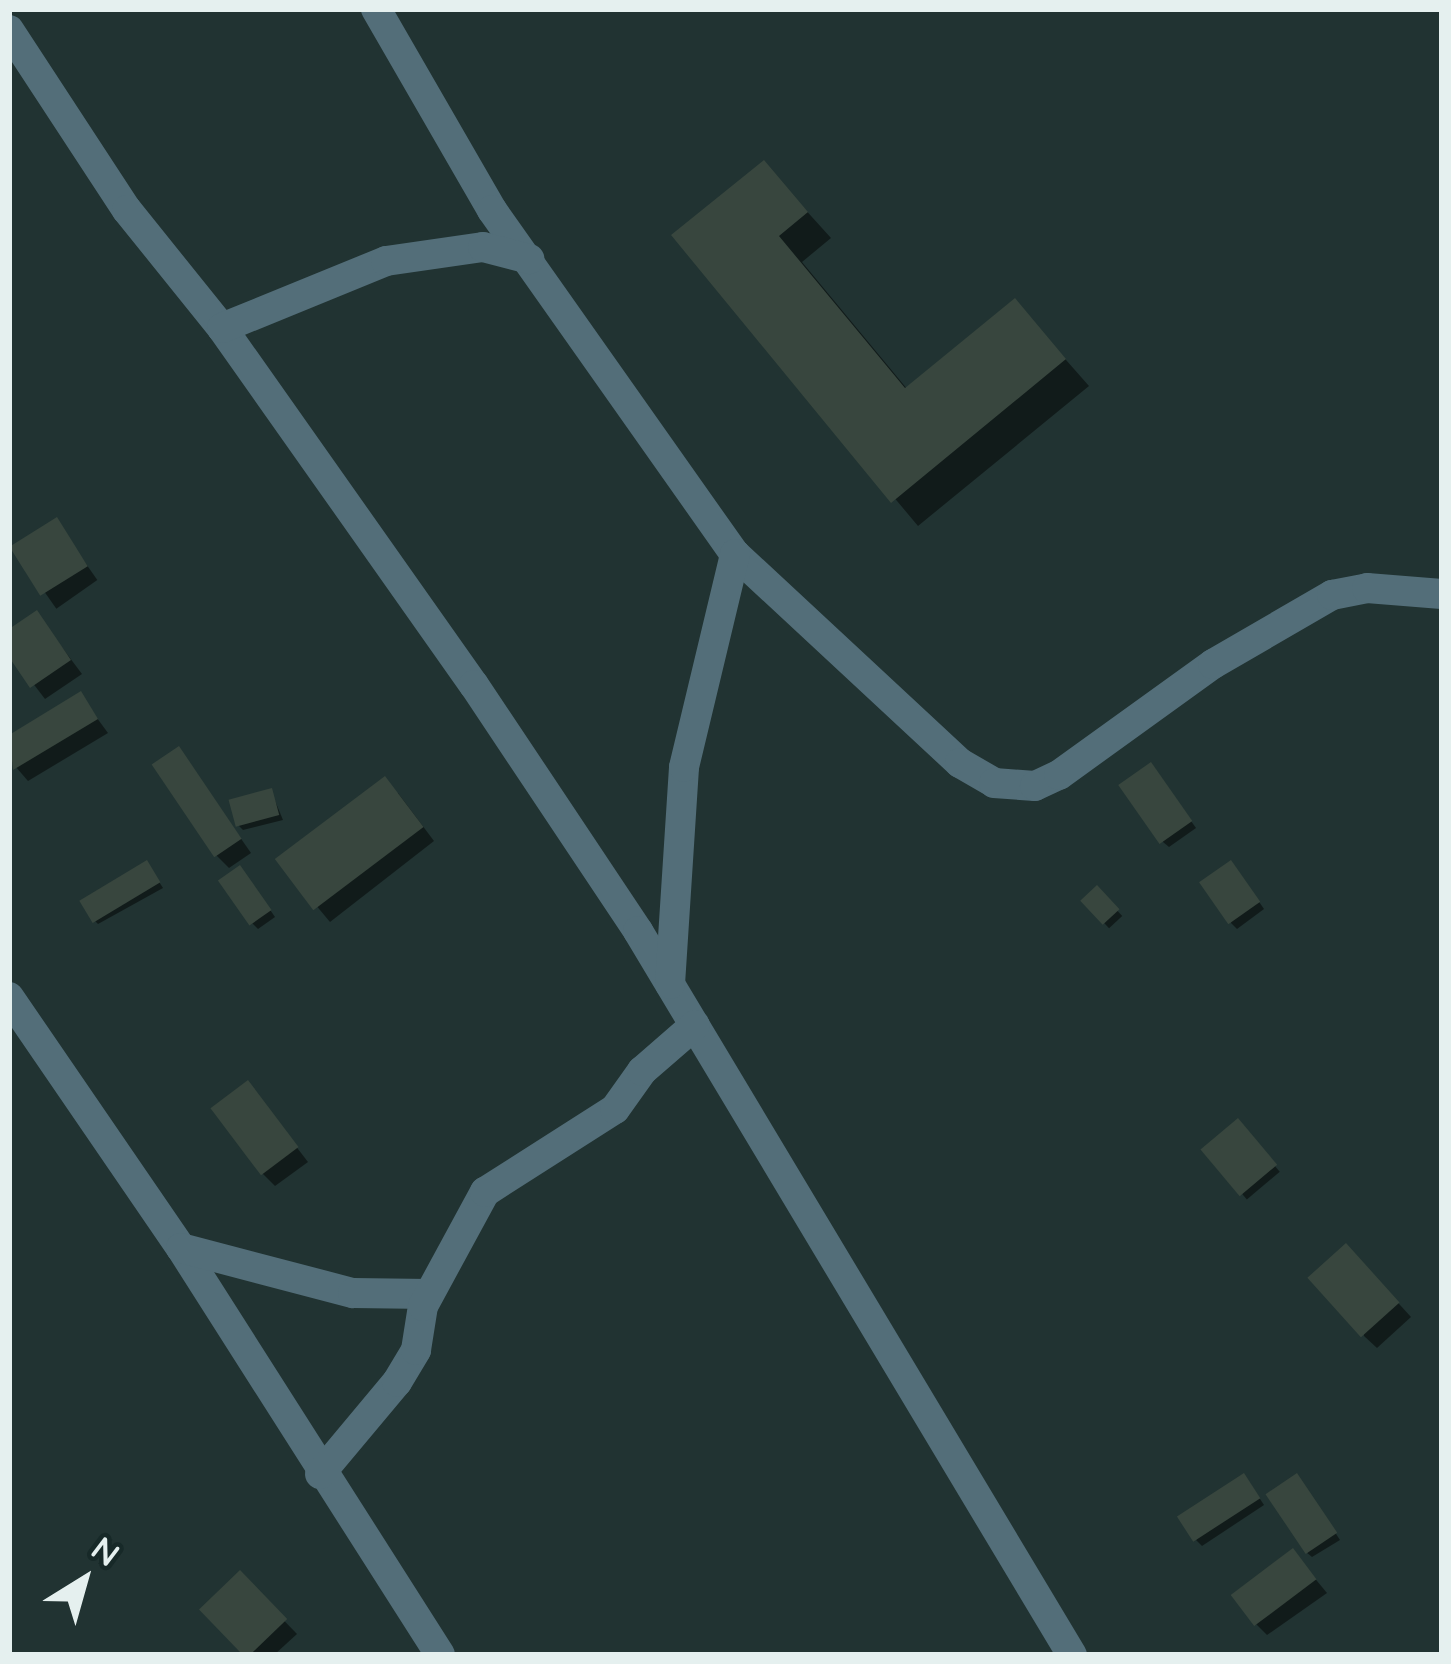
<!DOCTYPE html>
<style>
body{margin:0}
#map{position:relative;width:1451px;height:1664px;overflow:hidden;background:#213332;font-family:Quicksand,sans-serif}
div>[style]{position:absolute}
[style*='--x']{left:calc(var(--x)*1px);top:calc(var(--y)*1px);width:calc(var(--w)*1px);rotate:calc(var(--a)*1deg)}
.shadow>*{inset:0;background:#0007;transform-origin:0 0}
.building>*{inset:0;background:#38463e;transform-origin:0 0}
.minor>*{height:30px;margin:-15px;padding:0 15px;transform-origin:15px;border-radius:15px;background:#536e79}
span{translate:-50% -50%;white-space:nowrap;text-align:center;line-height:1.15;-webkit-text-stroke:10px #172928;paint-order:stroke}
.frame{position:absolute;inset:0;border:12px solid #e5f0ef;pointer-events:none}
.north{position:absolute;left:24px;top:1520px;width:120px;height:120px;-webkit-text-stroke:9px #172928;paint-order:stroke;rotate:37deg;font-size:33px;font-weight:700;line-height:48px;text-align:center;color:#e5f0ef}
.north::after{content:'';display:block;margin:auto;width:42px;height:54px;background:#e5f0ef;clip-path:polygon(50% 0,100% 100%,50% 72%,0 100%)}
</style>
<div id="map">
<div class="shadow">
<i style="clip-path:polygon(764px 164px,831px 238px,802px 262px,908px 390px,1015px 302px,1089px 386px,918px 526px,675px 236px)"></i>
<i style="left:56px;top:521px;width:72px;height:50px;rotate:55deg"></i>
<i style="clip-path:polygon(37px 614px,82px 674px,45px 699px,9px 652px,9px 632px)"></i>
<i style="clip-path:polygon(80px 695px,108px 733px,28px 781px,9px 759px,9px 739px)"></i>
<i style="clip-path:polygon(179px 750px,251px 853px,229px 868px,216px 855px)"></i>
<i style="clip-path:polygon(1156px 772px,1196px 828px,1169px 847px,1163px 842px)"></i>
<i style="clip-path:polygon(271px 791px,283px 820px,243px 830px,237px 824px)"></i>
<i style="clip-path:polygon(398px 793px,434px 841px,330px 922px,279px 861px)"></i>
<i style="clip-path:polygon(147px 863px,163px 888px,98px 924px,92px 918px)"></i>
<i style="clip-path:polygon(1237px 870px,1264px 909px,1237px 929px,1231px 923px)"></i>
<i style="clip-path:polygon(246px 875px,275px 917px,258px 929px,252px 923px)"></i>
<i style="left:1097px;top:889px;width:37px;height:18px;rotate:47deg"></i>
<i style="clip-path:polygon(248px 1084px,308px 1162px,275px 1186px,262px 1173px)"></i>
<i style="left:1238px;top:1122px;width:65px;height:43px;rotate:50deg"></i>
<i style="clip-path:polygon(1359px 1260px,1411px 1317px,1377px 1348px,1364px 1336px)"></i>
<i style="clip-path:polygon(1249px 1482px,1264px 1505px,1202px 1546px,1196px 1540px)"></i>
<i style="clip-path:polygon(1302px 1482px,1340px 1540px,1312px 1557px,1306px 1552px)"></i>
<i style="clip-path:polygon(1293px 1552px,1327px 1593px,1267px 1635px,1254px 1622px)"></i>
<i style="clip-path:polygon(239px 1574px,297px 1634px,274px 1655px,246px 1655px,202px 1608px)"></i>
</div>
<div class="building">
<i style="clip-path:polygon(764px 160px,808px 212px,779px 236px,905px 388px,1015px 298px,1066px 359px,891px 503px,671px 235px)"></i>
<i style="left:57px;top:517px;width:58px;height:56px;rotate:58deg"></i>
<i style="clip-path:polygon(37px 610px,71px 660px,30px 688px,9px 657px,9px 629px)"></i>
<i style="clip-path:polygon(81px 691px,98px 719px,13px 770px,9px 735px)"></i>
<i style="left:179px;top:746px;width:112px;height:33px;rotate:56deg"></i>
<i style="left:1151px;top:762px;width:72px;height:40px;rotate:55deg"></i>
<i style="left:385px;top:776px;width:64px;height:138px;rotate:53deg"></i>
<i style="left:272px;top:788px;width:28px;height:45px;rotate:75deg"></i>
<i style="left:147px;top:860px;width:26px;height:79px;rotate:59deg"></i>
<i style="left:1231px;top:860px;width:51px;height:39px;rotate:55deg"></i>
<i style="left:240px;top:865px;width:55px;height:27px;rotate:55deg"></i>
<i style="left:1097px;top:885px;width:33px;height:23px;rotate:47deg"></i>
<i style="left:248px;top:1080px;width:84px;height:47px;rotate:53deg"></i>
<i style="left:1238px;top:1118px;width:61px;height:49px;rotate:50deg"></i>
<i style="left:1346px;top:1243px;width:80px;height:52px;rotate:48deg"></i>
<i style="left:1244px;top:1473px;width:30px;height:80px;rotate:57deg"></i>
<i style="left:1297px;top:1473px;width:72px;height:38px;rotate:56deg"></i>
<i style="left:1293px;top:1548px;width:39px;height:78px;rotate:53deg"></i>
<i style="left:240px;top:1570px;width:68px;height:57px;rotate:46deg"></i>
</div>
<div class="minor">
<i style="--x:376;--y:9;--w:232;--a:60"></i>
<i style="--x:492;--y:210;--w:421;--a:54.8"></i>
<i style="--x:735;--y:554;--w:307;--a:42.9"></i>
<i style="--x:960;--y:763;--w:39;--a:30"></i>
<i style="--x:994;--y:783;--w:41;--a:4.2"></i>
<i style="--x:1035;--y:786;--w:26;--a:-25"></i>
<i style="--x:1059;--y:775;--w:190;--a:-35.8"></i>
<i style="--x:1213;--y:664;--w:138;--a:-30.1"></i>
<i style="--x:1332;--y:595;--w:36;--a:-11"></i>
<i style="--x:1367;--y:588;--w:75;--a:4.6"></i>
<i style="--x:9;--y:30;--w:215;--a:56.8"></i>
<i style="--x:127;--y:210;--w:151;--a:51.2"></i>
<i style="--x:222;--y:328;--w:437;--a:54.8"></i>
<i style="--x:474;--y:685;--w:296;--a:56.3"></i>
<i style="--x:638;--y:931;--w:844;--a:59.06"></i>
<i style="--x:222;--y:328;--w:177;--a:-22.2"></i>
<i style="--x:386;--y:261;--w:98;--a:-8.2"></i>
<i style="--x:483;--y:247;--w:48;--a:14.6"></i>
<i style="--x:670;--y:984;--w:217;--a:-86.3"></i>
<i style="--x:684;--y:767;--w:219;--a:-76.5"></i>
<i style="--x:9;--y:997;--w:304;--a:55.6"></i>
<i style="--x:181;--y:1248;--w:482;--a:57.5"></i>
<i style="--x:181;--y:1248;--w:178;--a:14.7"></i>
<i style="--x:353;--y:1293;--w:76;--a:0.8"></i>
<i style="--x:320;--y:1474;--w:120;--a:-50.1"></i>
<i style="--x:397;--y:1382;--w:37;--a:-59"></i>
<i style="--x:416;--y:1350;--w:45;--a:-81"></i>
<i style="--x:423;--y:1306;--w:130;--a:-61.5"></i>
<i style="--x:485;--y:1192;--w:154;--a:-32.6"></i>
<i style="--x:615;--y:1109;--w:47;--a:-54.6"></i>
<i style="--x:642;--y:1071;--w:70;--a:-41"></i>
</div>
<div class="frame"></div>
<div class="north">N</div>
</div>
